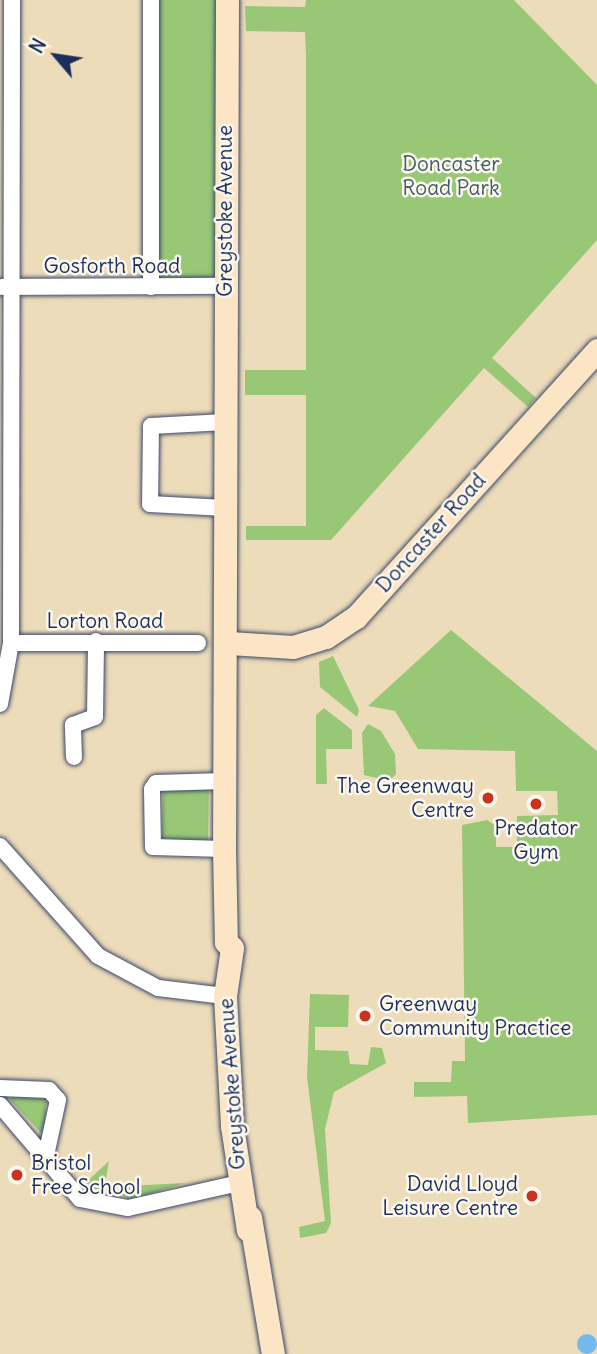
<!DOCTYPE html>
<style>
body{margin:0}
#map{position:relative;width:597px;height:1354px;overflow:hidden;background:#eddcb9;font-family:Delius,sans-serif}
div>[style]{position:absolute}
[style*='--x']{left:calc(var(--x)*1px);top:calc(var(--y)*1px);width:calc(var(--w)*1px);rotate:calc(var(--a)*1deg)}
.green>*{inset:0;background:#98c776;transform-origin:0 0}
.water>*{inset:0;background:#74b9eb}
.round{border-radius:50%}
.roads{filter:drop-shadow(0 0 2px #3a496c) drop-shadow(0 0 2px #3a496c)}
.street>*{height:16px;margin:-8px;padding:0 8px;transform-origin:8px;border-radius:8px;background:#fff}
.secondary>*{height:23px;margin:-11.5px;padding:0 11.5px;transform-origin:11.5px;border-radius:11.5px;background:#fce5c4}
.dots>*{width:19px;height:19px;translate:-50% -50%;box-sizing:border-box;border:4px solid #fbf7ec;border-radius:50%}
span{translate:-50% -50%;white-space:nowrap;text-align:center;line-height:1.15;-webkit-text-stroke:5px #fbf7ec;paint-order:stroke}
.park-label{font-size:21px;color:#405d65}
.street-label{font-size:21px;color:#1b2f5e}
.poi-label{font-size:21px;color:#1b2f5e}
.right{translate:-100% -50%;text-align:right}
.left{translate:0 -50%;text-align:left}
.north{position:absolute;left:21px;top:21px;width:70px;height:70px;-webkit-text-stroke:5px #fbf7ec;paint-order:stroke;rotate:299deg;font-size:19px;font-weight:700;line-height:28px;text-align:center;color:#1b2f5e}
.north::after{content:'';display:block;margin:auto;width:24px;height:32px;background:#1b2f5e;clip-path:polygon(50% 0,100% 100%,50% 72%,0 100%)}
</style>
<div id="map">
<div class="green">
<i style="left:158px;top:0;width:59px;height:282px"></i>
<i style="clip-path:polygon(306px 0,514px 0,597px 85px,597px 240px,492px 358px,536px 398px,528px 407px,484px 368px,331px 540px,246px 540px,246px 526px,306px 526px,306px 395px,245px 395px,245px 370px,306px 370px,306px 56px,305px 32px,246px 31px,245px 6px,305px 7px)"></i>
<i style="clip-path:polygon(451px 630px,597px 751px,597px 1115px,468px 1123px,467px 1096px,414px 1097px,414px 1082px,451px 1082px,452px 1061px,465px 1061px,462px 825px,487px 820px,496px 826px,496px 847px,517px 847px,517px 816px,558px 815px,557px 791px,516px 791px,515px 751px,418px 749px,395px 711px,368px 706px)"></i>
<i style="clip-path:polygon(333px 656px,359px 710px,357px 717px,320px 687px,319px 662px)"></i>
<i style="clip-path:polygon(324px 708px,352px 730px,352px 749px,326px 749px,327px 784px,316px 784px,316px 715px)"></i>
<i style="clip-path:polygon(368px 724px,381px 731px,395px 754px,396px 774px,389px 781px,364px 775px,362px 733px)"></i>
<i style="clip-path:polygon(209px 786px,208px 843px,162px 838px,163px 789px)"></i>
<i style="clip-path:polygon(310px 994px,349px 995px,348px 1027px,315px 1027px,315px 1050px,348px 1051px,350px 1064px,368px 1065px,371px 1047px,382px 1048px,386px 1063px,334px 1092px,325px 1129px,331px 1223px,326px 1233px,300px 1238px,299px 1227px,325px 1221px,307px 1077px)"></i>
<i style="clip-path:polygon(12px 1096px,46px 1098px,45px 1137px,10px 1100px)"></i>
<i style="clip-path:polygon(109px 1161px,104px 1190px,81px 1187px)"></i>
<i style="clip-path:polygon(185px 1183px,130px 1200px,122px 1195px,127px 1186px)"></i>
</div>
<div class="water">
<i class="round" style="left:577px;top:1334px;width:20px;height:20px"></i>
</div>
<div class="roads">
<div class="street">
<i style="--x:2;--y:287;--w:223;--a:-0.3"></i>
<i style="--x:151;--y:287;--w:287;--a:-90"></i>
<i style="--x:225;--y:422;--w:74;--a:176.9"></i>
<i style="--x:151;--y:426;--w:78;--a:90.7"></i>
<i style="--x:150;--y:504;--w:75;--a:3.1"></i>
<i style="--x:11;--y:643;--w:187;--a:0"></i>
<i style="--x:0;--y:704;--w:62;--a:-79.8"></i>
<i style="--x:11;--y:643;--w:643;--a:-89.91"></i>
<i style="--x:74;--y:757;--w:32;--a:-92"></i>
<i style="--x:73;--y:725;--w:23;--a:-20"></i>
<i style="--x:95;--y:717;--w:76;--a:-89.2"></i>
<i style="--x:0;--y:846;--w:147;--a:48.3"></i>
<i style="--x:98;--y:956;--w:68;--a:28.1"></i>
<i style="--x:158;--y:988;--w:67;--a:6.8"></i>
<i style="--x:224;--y:849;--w:71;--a:-178.4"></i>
<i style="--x:153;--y:847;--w:58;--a:-91"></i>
<i style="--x:152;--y:789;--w:7;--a:-56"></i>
<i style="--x:156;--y:783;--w:68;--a:-1.7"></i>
<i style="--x:0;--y:1088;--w:49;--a:2.3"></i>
<i style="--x:49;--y:1090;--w:13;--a:48"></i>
<i style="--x:58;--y:1100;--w:61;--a:102.2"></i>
<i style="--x:0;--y:1105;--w:123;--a:49.6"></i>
<i style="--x:80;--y:1199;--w:49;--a:10.6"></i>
<i style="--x:128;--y:1208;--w:114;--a:-12.7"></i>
</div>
<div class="secondary">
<i style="--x:227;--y:0;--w:849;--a:90.2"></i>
<i style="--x:224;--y:849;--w:93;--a:88.8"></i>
<i style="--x:226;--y:942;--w:8;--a:45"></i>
<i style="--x:232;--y:948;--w:49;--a:98.3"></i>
<i style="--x:225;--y:996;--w:130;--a:86.9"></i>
<i style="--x:232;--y:1126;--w:105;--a:81.3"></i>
<i style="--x:229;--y:643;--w:64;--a:3.6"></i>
<i style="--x:293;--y:647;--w:34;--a:-17"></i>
<i style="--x:326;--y:637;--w:36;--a:-34"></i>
<i style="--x:356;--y:617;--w:360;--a:-47.9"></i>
<i style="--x:250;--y:1217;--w:139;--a:80.5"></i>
</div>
</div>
<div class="dots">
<i style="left:488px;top:798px;background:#c8321e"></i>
<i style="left:536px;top:804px;background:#c8321e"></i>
<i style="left:365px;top:1016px;background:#c8321e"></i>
<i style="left:17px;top:1175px;background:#c8321e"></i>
<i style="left:532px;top:1196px;background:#c8321e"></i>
</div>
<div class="park-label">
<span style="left:451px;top:176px">Doncaster<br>Road Park</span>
</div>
<div class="street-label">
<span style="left:225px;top:211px;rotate:-90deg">Greystoke Avenue</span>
<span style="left:112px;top:266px">Gosforth Road</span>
<span style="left:431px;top:533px;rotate:-48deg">Doncaster Road</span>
<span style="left:105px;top:621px">Lorton Road</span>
<span style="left:232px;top:1084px;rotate:-94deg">Greystoke Avenue</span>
</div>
<div class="poi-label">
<span class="right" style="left:474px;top:798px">The Greenway<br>Centre</span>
<span style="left:536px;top:840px">Predator<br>Gym</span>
<span class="left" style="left:379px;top:1016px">Greenway<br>Community Practice</span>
<span class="left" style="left:31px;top:1175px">Bristol<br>Free School</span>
<span class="right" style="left:518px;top:1196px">David Lloyd<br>Leisure Centre</span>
</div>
<div class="north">N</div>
</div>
